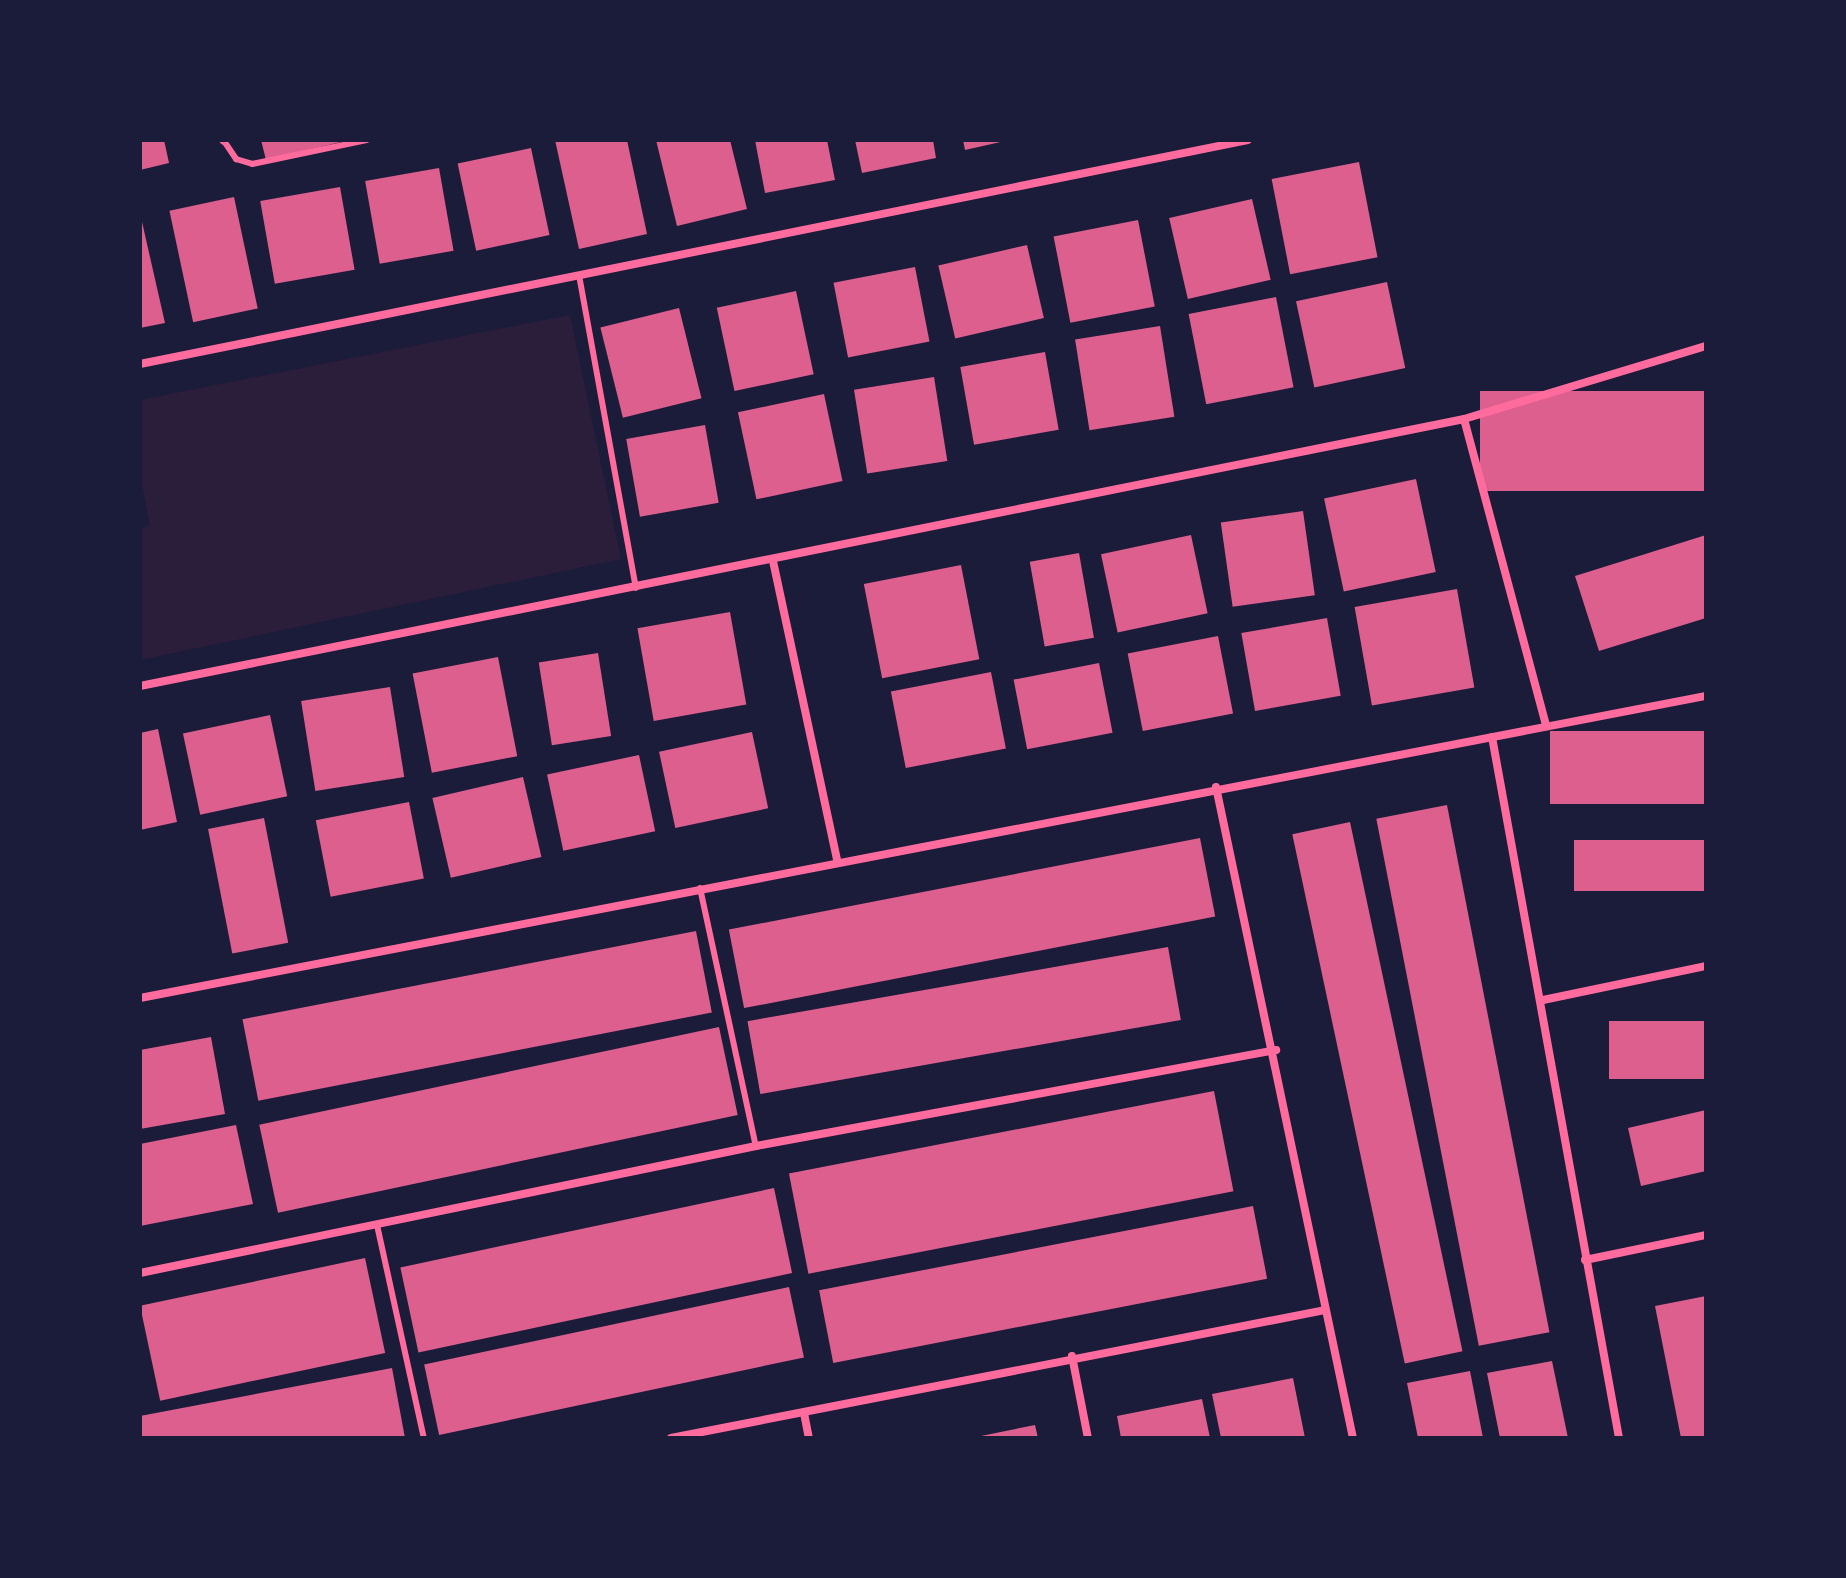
<!DOCTYPE html>
<style>
body{margin:0}
#map{position:relative;width:1846px;height:1578px;overflow:hidden;background:#1b1b3a;font-family:Arial,sans-serif}
div>[style]{position:absolute}
[style*='--x']{left:calc(var(--x)*1px);top:calc(var(--y)*1px);width:calc(var(--w)*1px);rotate:calc(var(--a)*1deg)}
.green>*{inset:0;background:#2a1e3b}
.building>*{inset:0;background:#dd5f8e;transform-origin:0 0}
.service>*{height:6px;margin:-3px;padding:0 3px;transform-origin:3px;border-radius:3px;background:#ff6b9d}
.minor>*{height:8px;margin:-4px;padding:0 4px;transform-origin:4px;border-radius:4px;background:#ff6b9d}
span{translate:-50% -50%;white-space:nowrap;text-align:center;line-height:1.15;-webkit-text-stroke:8px #1b1b3a;paint-order:stroke}
.frame{position:absolute;inset:0;border:142px solid #1b1b3a;pointer-events:none}
</style>
<div id="map">
<div class="green">
<i style="clip-path:polygon(570px 315px,621px 559px,140px 660px,140px 528px,150px 526px,140px 475px,140px 400px)"></i>
</div>
<div class="building">
<i style="clip-path:polygon(140px 140px,164px 140px,169px 163px,140px 170px)"></i>
<i style="clip-path:polygon(261px 140px,345px 140px,345px 141px,266px 160px)"></i>
<i style="clip-path:polygon(555px 140px,627px 140px,647px 234px,579px 249px)"></i>
<i style="clip-path:polygon(656px 140px,730px 140px,747px 209px,677px 226px)"></i>
<i style="clip-path:polygon(755px 140px,827px 140px,835px 180px,765px 193px)"></i>
<i style="clip-path:polygon(855px 140px,933px 140px,936px 158px,862px 173px)"></i>
<i style="clip-path:polygon(963px 140px,1004px 140px,1005px 141px,965px 150px)"></i>
<i style="left:531px;top:148px;width:89px;height:75px;rotate:78deg"></i>
<i style="left:1359px;top:162px;width:97px;height:89px;rotate:79deg"></i>
<i style="left:439px;top:168px;width:84px;height:75px;rotate:80deg"></i>
<i style="left:340px;top:187px;width:84px;height:81px;rotate:80deg"></i>
<i style="left:234px;top:197px;width:114px;height:66px;rotate:78deg"></i>
<i style="left:1252px;top:199px;width:83px;height:85px;rotate:77deg"></i>
<i style="clip-path:polygon(140px 213px,165px 323px,140px 328px)"></i>
<i style="left:1138px;top:220px;width:88px;height:86px;rotate:79deg"></i>
<i style="left:1027px;top:245px;width:75px;height:91px;rotate:77deg"></i>
<i style="left:915px;top:267px;width:76px;height:83px;rotate:79deg"></i>
<i style="left:1387px;top:282px;width:88px;height:93px;rotate:78deg"></i>
<i style="left:796px;top:291px;width:85px;height:81px;rotate:78deg"></i>
<i style="left:1276px;top:297px;width:92px;height:89px;rotate:79deg"></i>
<i style="left:679px;top:308px;width:93px;height:81px;rotate:76deg"></i>
<i style="left:1160px;top:326px;width:92px;height:86px;rotate:81deg"></i>
<i style="left:1045px;top:352px;width:79px;height:86px;rotate:80deg"></i>
<i style="left:934px;top:377px;width:85px;height:81px;rotate:81deg"></i>
<i style="left:1706px;top:391px;width:100px;height:226px;rotate:90deg"></i>
<i style="left:824px;top:394px;width:89px;height:88px;rotate:78deg"></i>
<i style="left:705px;top:425px;width:79px;height:80px;rotate:80deg"></i>
<i style="left:1416px;top:479px;width:95px;height:94px;rotate:78deg"></i>
<i style="left:1303px;top:511px;width:85px;height:83px;rotate:82deg"></i>
<i style="left:1191px;top:535px;width:80px;height:92px;rotate:78deg"></i>
<i style="clip-path:polygon(1706px 535px,1706px 618px,1599px 651px,1575px 576px)"></i>
<i style="left:1079px;top:553px;width:86px;height:50px;rotate:80deg"></i>
<i style="left:961px;top:565px;width:96px;height:99px;rotate:79deg"></i>
<i style="left:1457px;top:589px;width:100px;height:104px;rotate:80deg"></i>
<i style="left:730px;top:612px;width:94px;height:94px;rotate:80deg"></i>
<i style="left:1327px;top:618px;width:79px;height:87px;rotate:80deg"></i>
<i style="left:1218px;top:636px;width:79px;height:92px;rotate:79deg"></i>
<i style="left:598px;top:653px;width:84px;height:60px;rotate:81deg"></i>
<i style="left:498px;top:657px;width:101px;height:87px;rotate:79deg"></i>
<i style="left:1099px;top:663px;width:71px;height:87px;rotate:79deg"></i>
<i style="left:991px;top:672px;width:78px;height:102px;rotate:79deg"></i>
<i style="left:390px;top:687px;width:91px;height:90px;rotate:81deg"></i>
<i style="left:270px;top:715px;width:83px;height:89px;rotate:78deg"></i>
<i style="clip-path:polygon(158px 729px,177px 822px,140px 830px,140px 733px)"></i>
<i style="left:1706px;top:731px;width:73px;height:156px;rotate:90deg"></i>
<i style="left:752px;top:732px;width:78px;height:95px;rotate:78deg"></i>
<i style="left:639px;top:755px;width:78px;height:94px;rotate:78deg"></i>
<i style="left:523px;top:777px;width:82px;height:93px;rotate:77deg"></i>
<i style="left:409px;top:802px;width:78px;height:95px;rotate:79deg"></i>
<i style="left:1447px;top:805px;width:537px;height:72px;rotate:79deg"></i>
<i style="left:264px;top:818px;width:127px;height:57px;rotate:79deg"></i>
<i style="left:1350px;top:822px;width:541px;height:59px;rotate:78deg"></i>
<i style="left:1200px;top:838px;width:80px;height:480px;rotate:79deg"></i>
<i style="left:1706px;top:840px;width:51px;height:132px;rotate:90deg"></i>
<i style="left:696px;top:931px;width:83px;height:462px;rotate:79deg"></i>
<i style="left:1168px;top:947px;width:74px;height:427px;rotate:80deg"></i>
<i style="left:1706px;top:1021px;width:58px;height:97px;rotate:90deg"></i>
<i style="left:719px;top:1027px;width:90px;height:470px;rotate:78deg"></i>
<i style="clip-path:polygon(211px 1037px,225px 1114px,140px 1129px,140px 1050px)"></i>
<i style="left:1214px;top:1091px;width:102px;height:433px;rotate:79deg"></i>
<i style="clip-path:polygon(1706px 1110px,1706px 1171px,1641px 1186px,1628px 1128px)"></i>
<i style="clip-path:polygon(236px 1125px,253px 1204px,140px 1226px,140px 1144px)"></i>
<i style="left:774px;top:1188px;width:87px;height:382px;rotate:78deg"></i>
<i style="left:1253px;top:1206px;width:74px;height:442px;rotate:79deg"></i>
<i style="left:365px;top:1258px;width:97px;height:230px;rotate:78deg"></i>
<i style="left:789px;top:1287px;width:72px;height:373px;rotate:78deg"></i>
<i style="clip-path:polygon(1706px 1296px,1706px 1438px,1681px 1438px,1655px 1306px)"></i>
<i style="clip-path:polygon(1552px 1361px,1568px 1438px,1500px 1438px,1487px 1373px)"></i>
<i style="clip-path:polygon(392px 1368px,405px 1438px,140px 1438px,140px 1416px)"></i>
<i style="clip-path:polygon(1470px 1371px,1483px 1438px,1418px 1438px,1407px 1383px)"></i>
<i style="clip-path:polygon(1293px 1378px,1305px 1438px,1221px 1438px,1212px 1394px)"></i>
<i style="clip-path:polygon(1202px 1399px,1210px 1438px,1121px 1438px,1117px 1416px)"></i>
<i style="clip-path:polygon(1035px 1425px,1038px 1438px,977px 1438px,976px 1437px)"></i>
</div>
<div class="service">
<i style="--x:224;--y:141;--w:22;--a:56"></i>
<i style="--x:236;--y:159;--w:17;--a:17"></i>
<i style="--x:252;--y:164;--w:117;--a:-11.8"></i>
<i style="--x:579;--y:275;--w:318;--a:79.7"></i>
<i style="--x:700;--y:888;--w:264;--a:77.8"></i>
<i style="--x:377;--y:1225;--w:218;--a:77.6"></i>
</div>
<div class="minor">
<i style="--x:223;--y:140;--w:1;--a:45"></i>
<i style="--x:140;--y:364;--w:1130;--a:-11.43"></i>
<i style="--x:1464;--y:419;--w:318;--a:75"></i>
<i style="--x:773;--y:561;--w:305;--a:77.9"></i>
<i style="--x:140;--y:686;--w:1351;--a:-11.4"></i>
<i style="--x:1464;--y:419;--w:253;--a:-16.8"></i>
<i style="--x:1492;--y:737;--w:712;--a:79.73"></i>
<i style="--x:1216;--y:787;--w:665;--a:78.12"></i>
<i style="--x:140;--y:998;--w:1595;--a:-10.92"></i>
<i style="--x:1543;--y:1000;--w:167;--a:-11.8"></i>
<i style="--x:1585;--y:1260;--w:124;--a:-11.7"></i>
<i style="--x:140;--y:1273;--w:629;--a:-11.65"></i>
<i style="--x:756;--y:1146;--w:529;--a:-10.46"></i>
<i style="--x:1072;--y:1356;--w:84;--a:79"></i>
<i style="--x:804;--y:1413;--w:25;--a:79"></i>
<i style="--x:671;--y:1438;--w:666;--a:-11.07"></i>
</div>
<div class="frame"></div>
</div>
